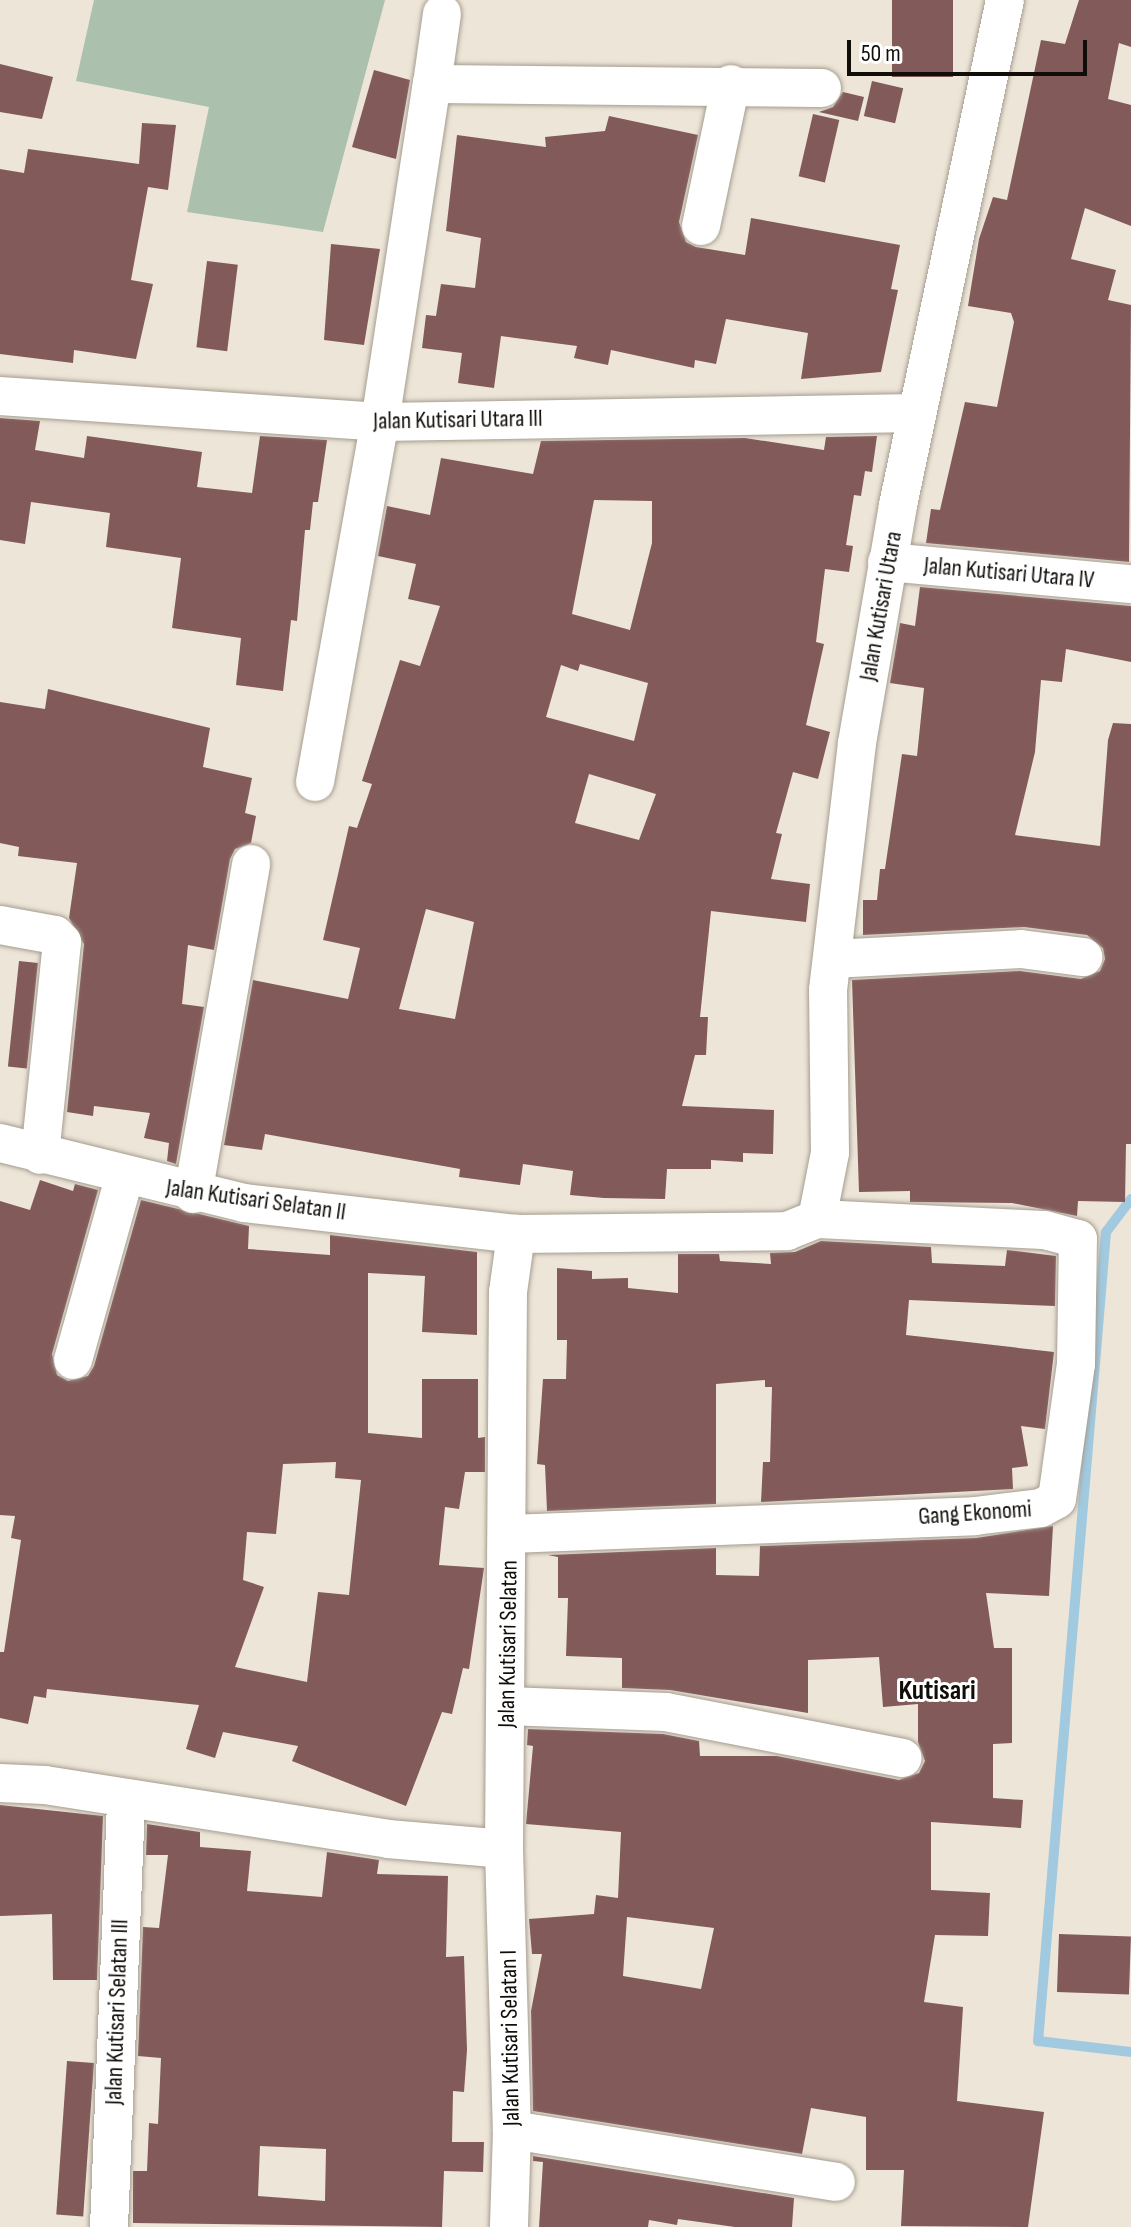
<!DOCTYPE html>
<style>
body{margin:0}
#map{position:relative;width:1131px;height:2227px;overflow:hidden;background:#ede5d7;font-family:"Sofia Sans Condensed",sans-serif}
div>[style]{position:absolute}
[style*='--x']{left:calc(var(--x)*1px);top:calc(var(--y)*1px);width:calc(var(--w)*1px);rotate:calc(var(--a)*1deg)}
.green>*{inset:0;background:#acc0ae}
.stream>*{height:10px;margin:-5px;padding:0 5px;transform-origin:5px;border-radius:5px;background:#a1c9df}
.building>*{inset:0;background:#825a59;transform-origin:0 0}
.roads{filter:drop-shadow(0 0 2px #a59d90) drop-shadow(0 0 2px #a59d90)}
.minor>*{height:38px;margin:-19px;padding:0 19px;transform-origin:19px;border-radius:19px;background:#fff}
span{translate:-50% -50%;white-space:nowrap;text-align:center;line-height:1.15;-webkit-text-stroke:6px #fff;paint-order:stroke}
.street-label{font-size:24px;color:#110e0a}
.quarter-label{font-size:28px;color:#110e0a;font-weight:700}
.scale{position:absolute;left:847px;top:40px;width:240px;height:36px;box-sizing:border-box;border:4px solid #110e0a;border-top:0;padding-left:10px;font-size:24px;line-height:28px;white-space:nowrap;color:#110e0a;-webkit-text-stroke:6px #fff;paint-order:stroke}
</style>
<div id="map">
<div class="green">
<i style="clip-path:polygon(94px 0,385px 0,323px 232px,187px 212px,209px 107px,76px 81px)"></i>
</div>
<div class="stream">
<i style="--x:1131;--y:1199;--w:41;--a:127.1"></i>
<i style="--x:1106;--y:1232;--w:812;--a:94.8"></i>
<i style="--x:1038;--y:2041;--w:94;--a:6.7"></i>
</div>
<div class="building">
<i style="left:892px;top:0;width:61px;height:77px"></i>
<i style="clip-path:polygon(1079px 0,1131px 0,1131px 47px,1119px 43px,1108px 99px,1131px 105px,1131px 226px,1085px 208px,1071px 259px,1116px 270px,1108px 300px,1131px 305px,1129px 562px,926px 543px,931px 509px,940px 510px,965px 402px,997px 407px,1014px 322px,1011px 313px,968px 306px,979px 239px,993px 197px,1007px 200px,1041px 40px,1065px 44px)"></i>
<i style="clip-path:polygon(0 64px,53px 77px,42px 119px,0 112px)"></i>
<i style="clip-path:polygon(374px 70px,410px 80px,396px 159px,352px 147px)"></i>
<i style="left:872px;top:81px;width:32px;height:36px;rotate:13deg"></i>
<i style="clip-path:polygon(843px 92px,864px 97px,858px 121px,819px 112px,833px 107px)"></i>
<i style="left:813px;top:114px;width:27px;height:64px;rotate:13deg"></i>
<i style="clip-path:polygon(609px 116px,698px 135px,679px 222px,686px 242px,696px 247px,745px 255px,751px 218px,900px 245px,891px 289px,898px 290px,881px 372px,801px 379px,808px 333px,726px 319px,716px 364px,695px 360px,694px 368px,611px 350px,608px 365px,574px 358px,577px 346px,501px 336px,494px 388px,458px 383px,462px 353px,422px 348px,426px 315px,436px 316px,441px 284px,475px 288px,481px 238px,446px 231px,457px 135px,546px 147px,545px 137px,605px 131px)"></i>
<i style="clip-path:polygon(142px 123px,176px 125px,168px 190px,148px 187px,131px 280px,153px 284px,136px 359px,74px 350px,73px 363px,0 354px,0 169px,24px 173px,28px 149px,139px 164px)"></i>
<i style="clip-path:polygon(331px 244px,380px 249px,364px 345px,324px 340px)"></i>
<i style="left:207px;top:261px;width:31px;height:87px;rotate:7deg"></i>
<i style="clip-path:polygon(0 418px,40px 421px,35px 450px,84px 458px,87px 436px,202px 452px,197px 487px,252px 493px,260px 436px,327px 440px,318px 502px,313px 502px,310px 530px,305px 530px,297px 621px,291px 620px,283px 691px,236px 685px,241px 638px,172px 628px,181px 558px,106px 547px,110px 513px,31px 502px,25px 544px,0 540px)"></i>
<i style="clip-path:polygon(evenodd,877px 436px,872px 472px,865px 471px,861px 496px,854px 495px,846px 545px,853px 546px,849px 572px,825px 569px,816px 642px,824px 644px,806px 725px,830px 732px,818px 779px,793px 772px,776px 833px,782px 834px,771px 879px,810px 884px,806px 922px,711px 911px,700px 1017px,708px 1017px,706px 1055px,695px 1055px,682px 1106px,774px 1110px,773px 1154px,743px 1153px,743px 1162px,711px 1160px,711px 1169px,667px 1169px,665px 1199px,604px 1198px,570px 1195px,573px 1171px,523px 1164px,520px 1185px,459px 1177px,460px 1169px,265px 1134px,262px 1150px,224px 1145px,253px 980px,348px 999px,360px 948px,323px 940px,349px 826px,357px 828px,372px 784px,362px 781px,400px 660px,420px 666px,440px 606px,408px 599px,416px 564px,378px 556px,387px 506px,430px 515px,441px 458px,533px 474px,541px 441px,745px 438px,824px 450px,826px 437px,877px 436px,594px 500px,652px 501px,652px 543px,630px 630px,572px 614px,594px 500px,877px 436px,580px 664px,648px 683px,634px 741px,546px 717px,561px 665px,578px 671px,580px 664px,877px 436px,589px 774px,656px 794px,639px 840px,575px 823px,589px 774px,877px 436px,426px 909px,474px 922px,455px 1019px,399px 1009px,426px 909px)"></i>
<i style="clip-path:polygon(920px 587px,1131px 606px,1131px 662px,1066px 649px,1062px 682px,1041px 680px,1035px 752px,1015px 835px,1100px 846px,1108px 740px,1113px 723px,1131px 724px,1131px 1144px,1126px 1144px,1125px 1202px,1078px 1201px,1077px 1216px,1012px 1203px,910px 1202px,910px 1191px,859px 1192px,852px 980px,1020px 971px,1081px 979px,1100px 971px,1105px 959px,1103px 948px,1087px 935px,1024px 927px,863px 935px,863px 900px,877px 900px,880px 869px,885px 869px,902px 754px,917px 756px,924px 688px,890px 683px,900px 623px,915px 626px)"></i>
<i style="clip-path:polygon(48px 689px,210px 728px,203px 767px,252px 778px,245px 813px,256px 816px,251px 843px,235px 849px,230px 859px,214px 950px,188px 945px,182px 1004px,204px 1007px,176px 1164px,167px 1161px,169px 1143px,144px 1138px,150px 1113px,94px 1106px,93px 1116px,67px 1112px,84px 944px,69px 918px,77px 863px,18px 856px,19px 847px,0 843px,0 702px,45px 709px)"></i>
<i style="left:19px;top:961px;width:19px;height:106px;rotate:6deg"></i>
<i style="clip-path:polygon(evenodd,40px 1180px,73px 1191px,75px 1184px,98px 1190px,52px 1354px,57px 1375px,68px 1381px,88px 1376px,94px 1366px,141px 1200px,249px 1226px,248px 1249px,330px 1255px,330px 1235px,477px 1252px,477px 1335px,422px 1332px,425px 1276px,368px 1273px,368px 1433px,422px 1438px,422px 1379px,478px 1379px,478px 1438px,485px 1437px,485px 1472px,465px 1472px,459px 1509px,445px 1507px,439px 1565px,484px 1568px,469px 1669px,463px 1668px,452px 1714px,442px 1712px,406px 1806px,292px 1761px,298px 1746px,223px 1732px,215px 1758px,186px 1749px,199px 1705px,47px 1689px,46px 1698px,34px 1696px,28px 1724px,0 1718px,0 1652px,4px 1652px,21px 1540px,11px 1538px,15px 1516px,0 1515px,0 1201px,30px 1210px,40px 1180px,336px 1462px,335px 1478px,361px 1480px,349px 1595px,318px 1592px,307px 1682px,235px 1667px,264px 1587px,243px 1580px,247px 1532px,276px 1534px,283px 1464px,336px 1462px)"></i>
<i style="clip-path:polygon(821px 1241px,931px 1247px,932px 1263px,1005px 1266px,1007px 1250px,1056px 1256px,1055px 1306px,909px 1300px,906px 1335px,1054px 1352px,1045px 1429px,1021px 1426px,1028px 1466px,1012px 1468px,1013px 1489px,761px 1502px,763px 1462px,770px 1462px,772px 1387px,765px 1387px,765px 1380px,716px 1384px,716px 1504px,547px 1511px,545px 1465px,537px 1464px,543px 1379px,566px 1379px,567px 1340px,557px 1340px,557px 1268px,592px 1271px,592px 1279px,628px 1278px,628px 1288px,678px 1293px,678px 1254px,719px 1254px,720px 1261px,771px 1264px,770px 1253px,795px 1252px)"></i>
<i style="clip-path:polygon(evenodd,1053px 1526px,1049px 1596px,986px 1593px,994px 1648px,1012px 1648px,1012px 1743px,993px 1744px,993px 1798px,1023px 1800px,1021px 1828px,931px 1822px,931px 1890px,990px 1893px,988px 1936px,935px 1935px,924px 2002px,963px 2007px,957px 2101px,1044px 2112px,1028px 2227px,901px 2226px,904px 2170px,866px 2170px,866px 2117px,811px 2108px,802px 2154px,533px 2111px,531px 2011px,542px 1954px,532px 1954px,529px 1919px,594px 1914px,596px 1895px,618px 1898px,621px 1832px,526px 1824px,533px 1746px,527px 1745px,528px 1729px,663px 1734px,699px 1741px,700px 1756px,777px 1756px,899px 1780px,919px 1773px,925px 1761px,918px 1742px,918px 1704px,883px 1707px,879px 1657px,808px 1660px,808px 1713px,670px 1690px,622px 1688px,622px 1658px,566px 1656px,568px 1598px,558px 1598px,558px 1557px,548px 1555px,716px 1548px,716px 1575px,759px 1576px,760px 1546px,976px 1538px,1053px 1526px,627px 1917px,714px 1928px,701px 1989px,623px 1976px,627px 1917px)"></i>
<i style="clip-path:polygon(0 1805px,103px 1816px,97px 1980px,53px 1980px,52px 1914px,0 1916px)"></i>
<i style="clip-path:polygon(evenodd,147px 1824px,200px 1832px,200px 1847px,251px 1851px,247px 1891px,322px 1897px,327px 1852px,379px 1860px,377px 1874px,448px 1876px,446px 1957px,464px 1956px,467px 2050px,464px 2092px,453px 2091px,452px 2142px,484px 2142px,483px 2172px,444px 2171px,442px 2227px,133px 2223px,133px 2171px,147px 2171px,149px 2123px,158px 2124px,161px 2058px,138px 2056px,143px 1927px,159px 1928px,168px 1855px,146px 1855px,147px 1824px,260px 2146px,326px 2149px,325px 2201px,258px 2196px,260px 2146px)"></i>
<i style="left:1059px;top:1934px;width:72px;height:58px;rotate:2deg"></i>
<i style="left:67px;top:2061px;width:27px;height:154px;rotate:4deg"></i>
<i style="clip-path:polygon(533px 2156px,794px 2198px,792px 2227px,735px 2227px,678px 2219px,677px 2225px,649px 2220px,648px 2227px,539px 2227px,543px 2162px,533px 2161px)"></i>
</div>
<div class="roads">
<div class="minor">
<i style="--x:432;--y:84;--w:71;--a:-81.9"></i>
<i style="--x:701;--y:226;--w:145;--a:-78.1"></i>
<i style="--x:0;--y:396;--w:381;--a:3.9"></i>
<i style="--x:380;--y:422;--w:537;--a:-0.96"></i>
<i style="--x:887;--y:562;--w:245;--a:5.2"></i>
<i style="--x:315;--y:782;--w:366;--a:-79.8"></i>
<i style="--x:380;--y:422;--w:342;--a:-81.3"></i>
<i style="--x:432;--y:84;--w:390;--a:0.6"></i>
<i style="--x:0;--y:925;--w:56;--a:10.3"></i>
<i style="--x:55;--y:935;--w:10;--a:45"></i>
<i style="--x:62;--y:942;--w:214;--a:95.9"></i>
<i style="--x:832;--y:959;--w:189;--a:-3"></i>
<i style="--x:1021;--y:949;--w:63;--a:7.4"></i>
<i style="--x:0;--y:1143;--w:251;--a:13.8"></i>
<i style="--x:244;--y:1203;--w:274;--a:6.5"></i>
<i style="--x:193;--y:1194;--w:335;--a:-80"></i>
<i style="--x:817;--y:1219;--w:67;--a:-78.9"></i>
<i style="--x:830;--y:1153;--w:163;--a:-90.7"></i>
<i style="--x:828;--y:990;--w:249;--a:-83.3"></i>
<i style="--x:857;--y:743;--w:242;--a:-80.2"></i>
<i style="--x:898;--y:505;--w:516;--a:-78.04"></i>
<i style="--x:73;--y:1360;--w:189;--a:-74.3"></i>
<i style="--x:510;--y:1534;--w:465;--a:-2.2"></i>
<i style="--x:975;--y:1516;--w:66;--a:-6.9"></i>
<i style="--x:1041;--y:1508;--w:18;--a:-29"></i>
<i style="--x:1057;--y:1499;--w:136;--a:-82"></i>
<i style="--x:1076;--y:1364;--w:125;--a:-89.1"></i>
<i style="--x:1078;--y:1239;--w:35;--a:-165"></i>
<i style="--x:1044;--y:1230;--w:227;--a:-177.2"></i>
<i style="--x:507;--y:1706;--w:159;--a:2.2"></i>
<i style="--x:666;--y:1712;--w:241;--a:11"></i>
<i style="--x:0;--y:1783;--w:45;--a:2.5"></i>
<i style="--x:45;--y:1785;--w:347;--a:8.9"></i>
<i style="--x:388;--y:1839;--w:116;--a:4.9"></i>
<i style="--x:504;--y:1849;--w:557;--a:-89.59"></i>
<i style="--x:508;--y:1292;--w:59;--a:-82.1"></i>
<i style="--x:516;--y:1234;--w:271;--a:-0.6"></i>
<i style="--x:787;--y:1231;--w:32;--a:-22"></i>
<i style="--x:504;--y:1849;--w:281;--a:88.4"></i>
<i style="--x:512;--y:2130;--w:97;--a:91.8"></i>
<i style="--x:512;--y:2130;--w:328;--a:9.1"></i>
<i style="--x:109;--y:2227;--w:429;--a:-87.7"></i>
</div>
</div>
<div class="street-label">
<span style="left:458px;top:420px;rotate:-1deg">Jalan Kutisari Utara III</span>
<span style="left:1009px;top:573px;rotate:5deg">Jalan Kutisari Utara IV</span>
<span style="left:881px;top:606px;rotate:-80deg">Jalan Kutisari Utara</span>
<span style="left:256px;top:1200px;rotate:8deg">Jalan Kutisari Selatan II</span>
<span style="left:975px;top:1513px;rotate:-4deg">Gang Ekonomi</span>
<span style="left:508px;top:1644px;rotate:-89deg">Jalan Kutisari Selatan</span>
<span style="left:117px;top:2012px;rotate:-88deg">Jalan Kutisari Selatan III</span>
<span style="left:510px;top:2038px;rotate:-91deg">Jalan Kutisari Selatan I</span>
</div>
<div class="quarter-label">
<span style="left:937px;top:1691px">Kutisari</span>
</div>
<div class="scale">50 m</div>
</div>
